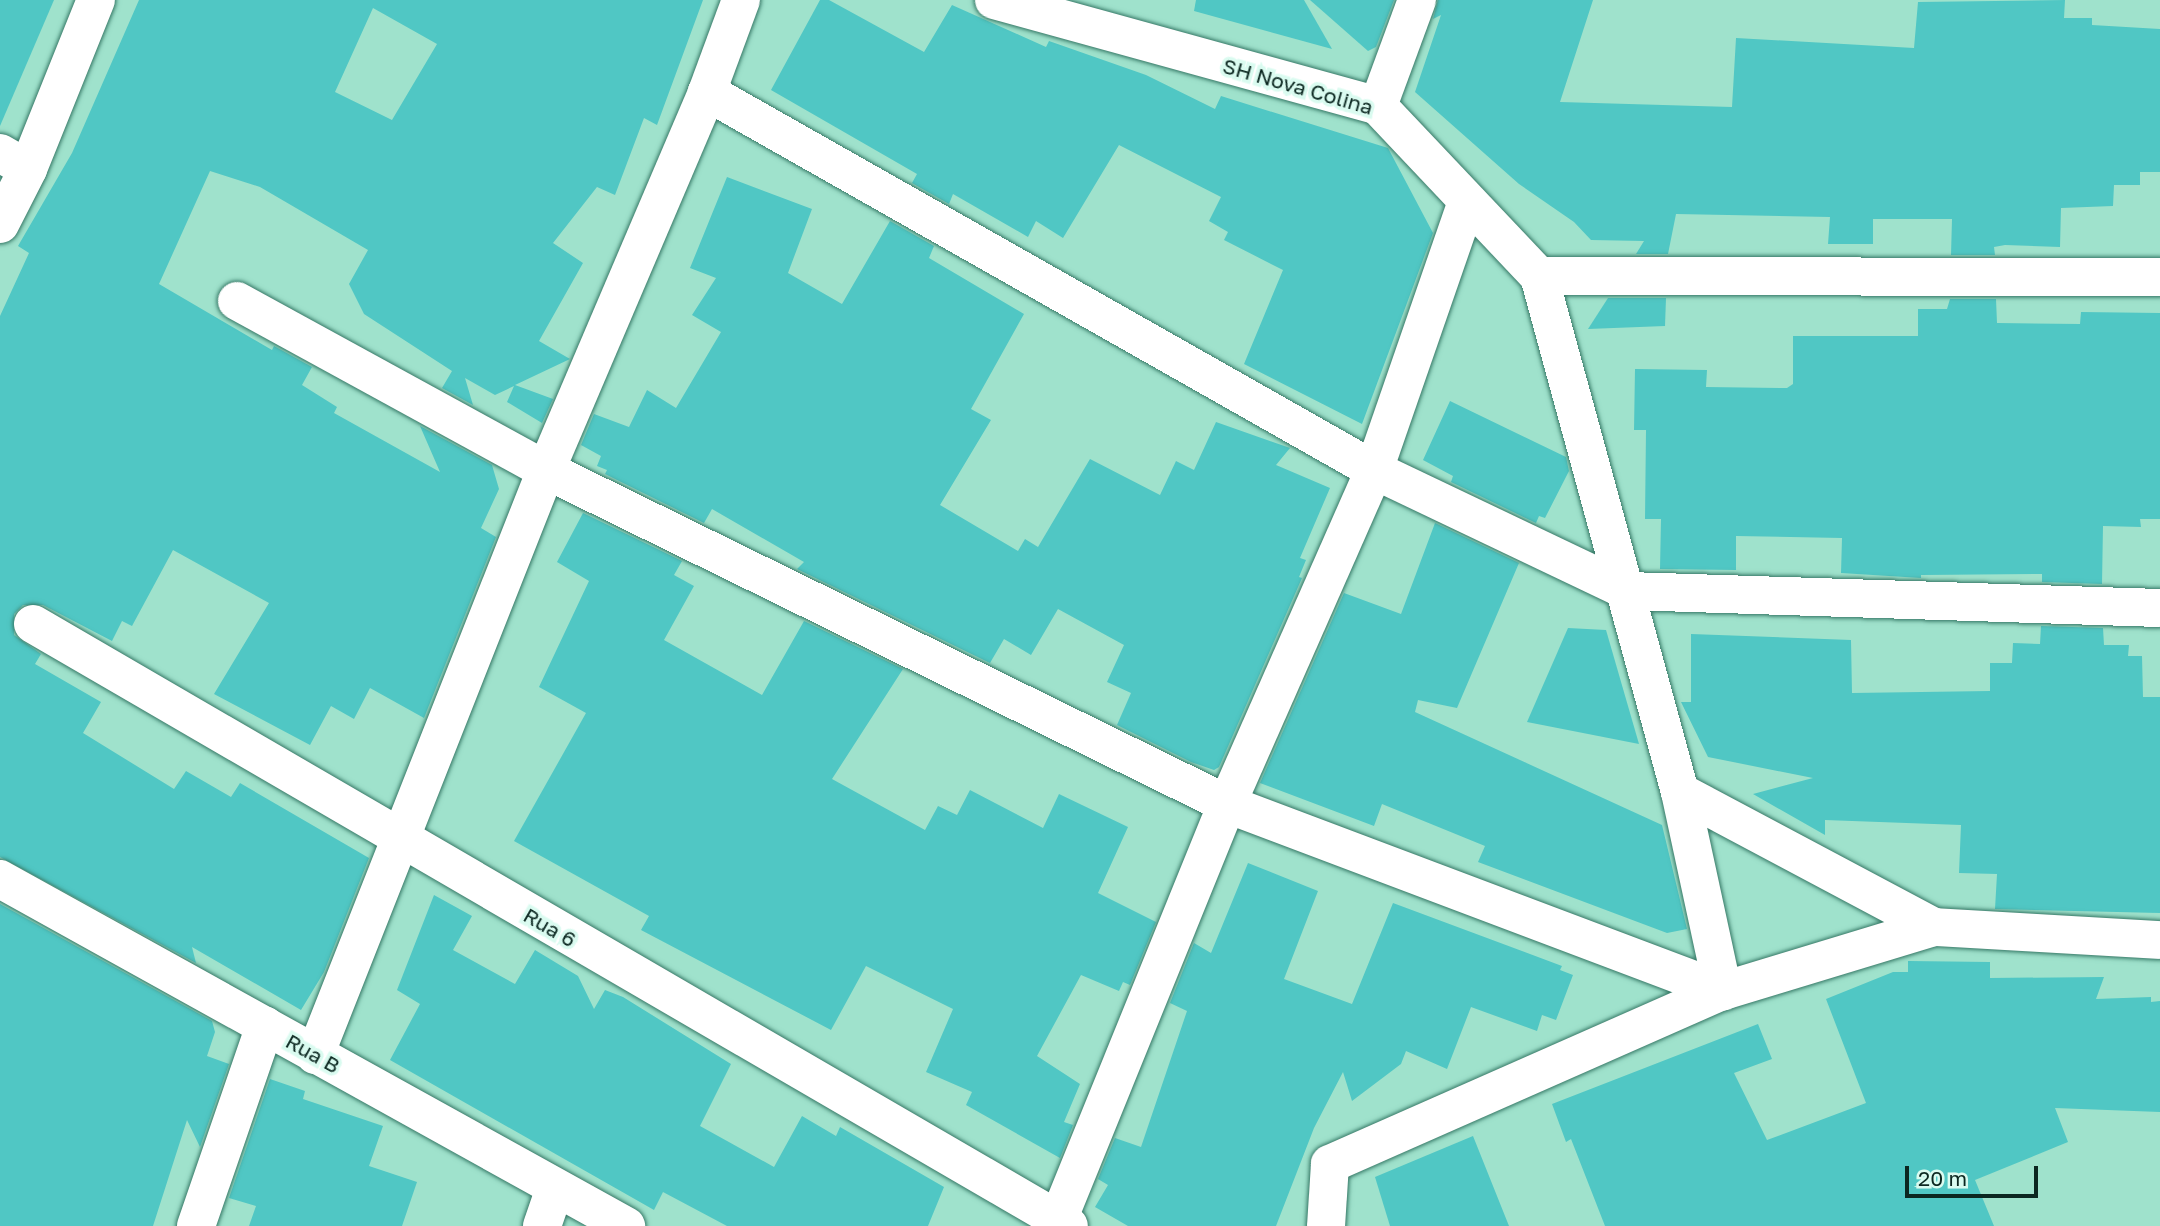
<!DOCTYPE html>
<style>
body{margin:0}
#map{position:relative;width:2160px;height:1226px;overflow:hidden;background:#9fe2cc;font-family:"Golos Text",sans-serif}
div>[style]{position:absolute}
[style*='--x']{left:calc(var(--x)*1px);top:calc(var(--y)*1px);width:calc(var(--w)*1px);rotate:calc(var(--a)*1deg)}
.building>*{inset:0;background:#50c7c4}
.roads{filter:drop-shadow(0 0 2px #367866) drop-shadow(0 0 2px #367866)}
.minor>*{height:38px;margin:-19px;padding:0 19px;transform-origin:19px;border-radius:19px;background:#fff}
span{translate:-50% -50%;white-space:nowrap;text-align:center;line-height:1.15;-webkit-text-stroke:7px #dafbf0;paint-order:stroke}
.street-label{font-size:21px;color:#0b2720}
.scale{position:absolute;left:1905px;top:1166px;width:133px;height:32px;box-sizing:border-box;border:4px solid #0b2720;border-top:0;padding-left:9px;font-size:21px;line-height:24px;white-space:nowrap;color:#0b2720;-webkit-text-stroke:5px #dafbf0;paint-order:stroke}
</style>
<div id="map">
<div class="building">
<i style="clip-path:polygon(0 0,54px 0,0 126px)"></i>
<i style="clip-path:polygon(evenodd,139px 0,703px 0,657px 125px,644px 118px,615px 195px,597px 187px,553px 243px,583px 263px,539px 341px,570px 359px,515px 385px,553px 399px,542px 423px,507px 402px,514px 386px,495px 395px,465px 378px,473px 405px,442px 388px,452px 371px,364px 314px,349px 284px,368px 250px,260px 187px,210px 171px,159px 284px,272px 350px,274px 346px,312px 367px,302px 385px,337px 407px,334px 413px,440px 472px,420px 426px,492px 465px,499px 489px,481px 528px,496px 537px,424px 718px,370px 688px,354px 719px,331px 706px,310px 745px,214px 694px,269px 603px,173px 550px,132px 626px,122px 621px,112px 641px,43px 605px,23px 605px,14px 614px,14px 635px,41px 654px,35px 664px,101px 702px,83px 733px,174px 789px,186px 771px,231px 797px,240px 783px,369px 858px,324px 972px,301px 1010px,192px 947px,196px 963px,0 857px,0 316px,29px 253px,18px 246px,72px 153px,139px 0,373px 8px,437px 44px,392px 120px,335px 92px,373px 8px)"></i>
<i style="clip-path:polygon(820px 0,829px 0,924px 52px,952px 5px,1046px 47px,1049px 41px,1146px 75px,1215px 109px,1221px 96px,1388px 148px,1433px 233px,1362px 424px,1244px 364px,1283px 270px,1224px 240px,1228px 232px,1209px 221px,1221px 197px,1119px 145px,1063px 238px,1036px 221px,1028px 237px,953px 194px,949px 204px,912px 183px,917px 174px,771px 90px)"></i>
<i style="clip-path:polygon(1196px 0,1304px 0,1332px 49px,1194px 11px)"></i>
<i style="clip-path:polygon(1310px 0,1394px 0,1376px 47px,1368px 51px)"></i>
<i style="clip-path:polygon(1438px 0,1593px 0,1560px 102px,1732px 107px,1736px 38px,1914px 48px,1918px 2px,2065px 0,2064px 18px,2092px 18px,2092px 25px,2160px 29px,2160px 172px,2140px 172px,2140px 185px,2114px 185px,2113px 206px,2061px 208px,2060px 247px,2005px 245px,1994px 247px,1995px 255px,1951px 255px,1952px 219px,1873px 219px,1873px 244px,1828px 244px,1830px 217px,1676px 214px,1668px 254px,1636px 254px,1644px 241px,1591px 240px,1574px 222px,1519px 184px,1415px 92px,1441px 15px,1433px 19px)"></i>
<i style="clip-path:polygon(727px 177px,812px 209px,788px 273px,842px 304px,890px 221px,934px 246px,929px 258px,1024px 314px,971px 409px,991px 420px,940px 505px,1018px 551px,1025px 539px,1038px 547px,1090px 459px,1160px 495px,1176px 461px,1194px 470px,1216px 422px,1290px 448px,1276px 465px,1330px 488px,1300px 558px,1306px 560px,1299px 577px,1302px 578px,1219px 767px,1214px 770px,1191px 762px,1117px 725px,1131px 693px,1107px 682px,1124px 645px,1058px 609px,1031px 655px,1004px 639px,990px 663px,797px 569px,804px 562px,712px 509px,704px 523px,605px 474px,607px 470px,597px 466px,601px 456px,581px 445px,594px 414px,629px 427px,647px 390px,676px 408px,721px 332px,692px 315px,716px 278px,690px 268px)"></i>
<i style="clip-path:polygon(1608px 298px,1666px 298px,1665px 326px,1588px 329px)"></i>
<i style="clip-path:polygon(1950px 299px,1996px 299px,1997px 323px,2080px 324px,2081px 312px,2160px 313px,2160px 519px,2140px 519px,2141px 527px,2103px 526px,2102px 584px,2042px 582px,2042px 574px,1921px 575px,1921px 578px,1841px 573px,1842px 538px,1736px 536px,1736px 570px,1660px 569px,1661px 519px,1645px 519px,1646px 430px,1634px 430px,1635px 369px,1707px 370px,1706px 387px,1787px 388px,1793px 384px,1793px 336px,1918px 336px,1918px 309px,1947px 309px)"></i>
<i style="clip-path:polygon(1450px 401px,1566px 457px,1569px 471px,1545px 518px,1539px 516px,1536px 523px,1451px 482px,1453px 476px,1423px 460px)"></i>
<i style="clip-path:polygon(583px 513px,682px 561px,674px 575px,694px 586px,664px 640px,762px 695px,804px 621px,903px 669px,832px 779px,925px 830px,938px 806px,957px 815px,970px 790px,1043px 828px,1059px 794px,1128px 827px,1098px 893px,1156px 922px,1130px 985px,1123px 982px,1119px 991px,1081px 975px,1037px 1056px,1080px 1084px,1064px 1122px,1073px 1125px,1060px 1158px,966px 1105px,972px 1092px,926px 1072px,953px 1009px,866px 966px,831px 1030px,641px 930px,649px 916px,514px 841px,586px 713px,539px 687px,589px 581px,557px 562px)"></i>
<i style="clip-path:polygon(1435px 523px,1519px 563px,1457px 708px,1418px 700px,1415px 712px,1662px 825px,1687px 929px,1667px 933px,1478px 862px,1485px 846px,1382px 804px,1374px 826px,1260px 783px,1344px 593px,1401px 614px)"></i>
<i style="clip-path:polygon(2041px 626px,2103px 628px,2104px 645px,2129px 645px,2128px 656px,2142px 656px,2143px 697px,2160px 697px,2160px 913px,1995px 909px,1997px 874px,1959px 873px,1961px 825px,1825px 820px,1825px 835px,1753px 794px,1813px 778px,1708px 757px,1681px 702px,1691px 702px,1691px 634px,1851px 640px,1852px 693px,1990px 691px,1990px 663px,2012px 663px,2013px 643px,2040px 644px)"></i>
<i style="clip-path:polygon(1568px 628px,1606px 630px,1639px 744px,1527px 722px)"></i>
<i style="clip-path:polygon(1248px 863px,1318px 891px,1284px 979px,1352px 1004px,1393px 903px,1562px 966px,1560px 970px,1573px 975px,1556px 1020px,1542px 1015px,1537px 1031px,1471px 1007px,1447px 1069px,1406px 1051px,1401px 1064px,1352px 1101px,1343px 1072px,1314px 1128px,1276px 1226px,1128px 1226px,1095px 1207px,1108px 1185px,1098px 1179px,1115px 1138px,1141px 1147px,1187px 1011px,1170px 1003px,1194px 943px,1211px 953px)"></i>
<i style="clip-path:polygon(434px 895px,472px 916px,453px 950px,515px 984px,535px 950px,578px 976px,594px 1009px,605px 990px,623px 997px,731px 1064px,700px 1126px,774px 1167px,802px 1116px,836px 1136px,840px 1127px,944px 1187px,928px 1226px,727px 1226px,663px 1192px,654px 1210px,390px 1060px,420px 1004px,397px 990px)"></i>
<i style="clip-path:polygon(0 904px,212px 1021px,215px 1032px,207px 1056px,229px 1064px,200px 1147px,187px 1120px,153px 1226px,0 1226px)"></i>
<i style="clip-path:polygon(1908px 961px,1990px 962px,1990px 978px,2104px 977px,2096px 999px,2151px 997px,2151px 1002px,2160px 1001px,2160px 1112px,2055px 1108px,2068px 1142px,1975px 1180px,1994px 1226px,1605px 1226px,1571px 1139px,1566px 1142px,1552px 1104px,1758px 1024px,1772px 1059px,1734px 1073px,1767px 1140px,1866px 1103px,1826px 999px,1893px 972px,1908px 972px)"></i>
<i style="clip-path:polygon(270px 1079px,305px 1091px,303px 1099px,383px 1126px,369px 1166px,417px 1182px,402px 1226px,249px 1226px,256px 1206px,229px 1198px)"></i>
<i style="clip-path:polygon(1473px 1136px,1509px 1226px,1390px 1226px,1375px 1177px)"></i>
</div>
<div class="roads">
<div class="minor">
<i style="--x:994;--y:0;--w:398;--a:15.4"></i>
<i style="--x:1378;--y:106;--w:234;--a:46.6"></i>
<i style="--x:1539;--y:276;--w:535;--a:74.72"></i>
<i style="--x:1680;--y:792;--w:204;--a:77.8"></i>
<i style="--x:707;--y:92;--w:767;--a:29.54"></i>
<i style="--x:1374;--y:470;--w:281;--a:25.5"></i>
<i style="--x:1628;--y:591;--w:532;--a:1.83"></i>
<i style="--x:1378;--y:106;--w:113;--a:-69.8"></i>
<i style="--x:0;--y:153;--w:32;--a:30"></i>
<i style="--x:0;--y:224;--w:62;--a:-63"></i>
<i style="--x:28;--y:169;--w:182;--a:-68.1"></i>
<i style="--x:1539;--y:276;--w:621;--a:0.09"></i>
<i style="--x:237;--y:301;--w:352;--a:28.7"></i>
<i style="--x:546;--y:470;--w:758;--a:26.13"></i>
<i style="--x:1227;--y:804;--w:530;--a:20.66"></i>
<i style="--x:33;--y:624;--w:1198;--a:30.16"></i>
<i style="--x:1680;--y:792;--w:288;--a:28"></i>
<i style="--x:0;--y:879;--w:716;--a:29"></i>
<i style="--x:315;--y:1055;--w:629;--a:-68.45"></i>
<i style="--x:546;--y:470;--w:411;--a:-66.9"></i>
<i style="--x:707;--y:92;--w:98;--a:-69.7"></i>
<i style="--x:1058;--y:1220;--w:449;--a:-67.9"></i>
<i style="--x:1227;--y:804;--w:365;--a:-66.2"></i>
<i style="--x:1374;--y:470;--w:284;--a:-70.9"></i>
<i style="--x:196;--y:1226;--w:212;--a:-71"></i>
<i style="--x:542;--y:1226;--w:40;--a:-71.1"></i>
<i style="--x:1326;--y:1226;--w:62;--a:-86.3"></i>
<i style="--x:1330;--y:1164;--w:429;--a:-23.8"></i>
<i style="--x:1723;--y:991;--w:220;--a:-16.9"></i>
<i style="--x:1934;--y:927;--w:226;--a:3.3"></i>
</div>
</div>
<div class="street-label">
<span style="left:1298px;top:86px;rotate:16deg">SH Nova Colina</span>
<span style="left:550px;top:927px;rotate:30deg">Rua 6</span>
<span style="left:313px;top:1053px;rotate:29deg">Rua B</span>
</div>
<div class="scale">20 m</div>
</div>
